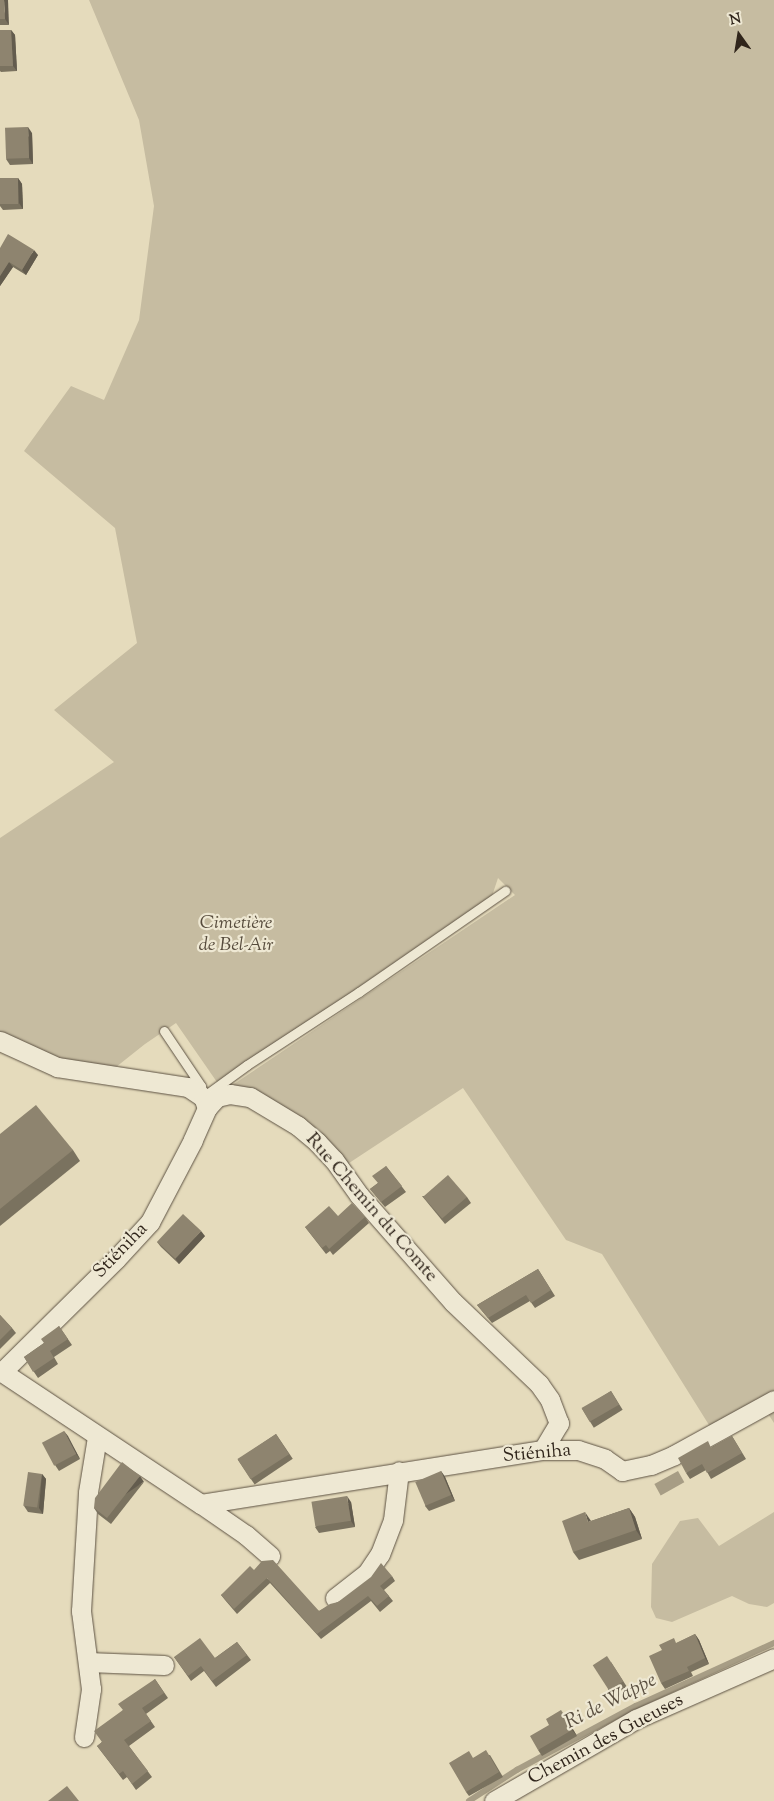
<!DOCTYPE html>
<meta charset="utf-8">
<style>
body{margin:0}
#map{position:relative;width:774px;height:1801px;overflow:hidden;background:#e5dbbc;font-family:"Sorts Mill Goudy",serif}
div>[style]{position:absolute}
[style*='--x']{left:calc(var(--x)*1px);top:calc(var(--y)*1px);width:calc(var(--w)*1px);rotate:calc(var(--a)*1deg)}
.green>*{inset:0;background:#c6bca1}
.water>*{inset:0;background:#a79d85;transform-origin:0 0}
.stream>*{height:5.5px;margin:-2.75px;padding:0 2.75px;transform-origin:2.75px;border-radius:2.75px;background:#a79d85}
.roads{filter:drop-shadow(0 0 1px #5d5243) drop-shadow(0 0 1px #5d5243)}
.lane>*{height:9px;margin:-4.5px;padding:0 4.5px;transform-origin:4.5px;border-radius:4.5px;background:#eee8d3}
.street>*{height:19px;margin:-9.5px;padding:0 9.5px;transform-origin:9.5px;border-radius:9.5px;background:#eee8d3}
.wall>*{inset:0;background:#7a725f;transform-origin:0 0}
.shaded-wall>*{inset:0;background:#635c4e;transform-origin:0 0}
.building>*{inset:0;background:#8e846f;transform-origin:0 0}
span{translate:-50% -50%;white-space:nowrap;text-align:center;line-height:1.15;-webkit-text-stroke:4.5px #eee8d3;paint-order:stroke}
.park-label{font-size:19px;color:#564b3c;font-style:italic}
.street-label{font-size:19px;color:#30251b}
.water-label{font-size:20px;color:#5a4f40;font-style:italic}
.north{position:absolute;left:714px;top:10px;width:50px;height:50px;-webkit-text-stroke:4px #eee8d3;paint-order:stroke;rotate:347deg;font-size:14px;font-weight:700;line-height:20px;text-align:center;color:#30251b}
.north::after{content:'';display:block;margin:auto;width:18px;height:22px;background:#30251b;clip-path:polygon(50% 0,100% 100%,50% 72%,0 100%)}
</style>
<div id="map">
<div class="green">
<i style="clip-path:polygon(89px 0,774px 0,774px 1423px,763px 1406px,714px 1433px,602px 1254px,566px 1240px,463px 1088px,340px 1169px,334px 1160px,228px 1088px,515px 895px,498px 878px,490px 902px,219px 1085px,176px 1023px,145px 1044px,106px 1075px,25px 1052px,0 1052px,0 838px,114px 762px,54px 710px,137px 643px,115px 528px,24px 451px,71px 386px,104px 400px,139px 320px,154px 206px,139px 120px)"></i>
<i style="clip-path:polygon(774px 1512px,774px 1603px,767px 1607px,749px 1604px,732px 1596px,672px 1622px,656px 1618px,651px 1607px,652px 1564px,680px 1521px,698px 1518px,719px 1546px)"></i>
</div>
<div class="water">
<i style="left:678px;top:1471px;width:13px;height:27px;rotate:61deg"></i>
</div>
<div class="stream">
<i style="--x:469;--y:1801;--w:57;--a:-32.9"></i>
<i style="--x:517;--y:1770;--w:135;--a:-28.3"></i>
<i style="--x:636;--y:1706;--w:152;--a:-24.5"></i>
</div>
<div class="roads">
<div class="lane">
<i style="--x:164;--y:1031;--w:66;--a:56.1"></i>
<i style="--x:201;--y:1086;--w:11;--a:80"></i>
<i style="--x:203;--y:1097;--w:54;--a:-36"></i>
<i style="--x:247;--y:1065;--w:134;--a:-33.1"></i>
<i style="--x:359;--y:992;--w:178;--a:-34.7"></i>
</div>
<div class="street">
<i style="--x:0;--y:1041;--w:63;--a:24.5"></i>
<i style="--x:57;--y:1067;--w:133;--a:8.7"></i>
<i style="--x:188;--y:1087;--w:18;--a:34"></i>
<i style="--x:203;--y:1097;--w:12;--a:70"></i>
<i style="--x:207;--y:1108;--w:15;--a:-48"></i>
<i style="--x:217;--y:1097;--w:13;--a:-13"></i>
<i style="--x:230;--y:1094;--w:20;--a:9"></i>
<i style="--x:250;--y:1097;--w:56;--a:31.1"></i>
<i style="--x:298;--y:1126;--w:25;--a:40"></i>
<i style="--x:317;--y:1142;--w:25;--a:47"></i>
<i style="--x:334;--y:1160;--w:43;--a:54.5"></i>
<i style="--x:359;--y:1195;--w:142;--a:48.7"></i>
<i style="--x:453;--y:1302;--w:119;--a:43.6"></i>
<i style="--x:539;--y:1384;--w:19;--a:55"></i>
<i style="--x:550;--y:1400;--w:25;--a:69"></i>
<i style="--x:559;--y:1423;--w:31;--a:121"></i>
<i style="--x:207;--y:1108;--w:35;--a:114"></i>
<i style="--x:193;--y:1140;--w:93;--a:117.7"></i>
<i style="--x:150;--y:1222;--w:50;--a:132.6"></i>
<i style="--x:116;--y:1259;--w:161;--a:135.3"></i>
<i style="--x:2;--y:1372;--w:239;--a:33.6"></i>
<i style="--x:201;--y:1504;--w:346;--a:-9"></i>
<i style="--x:543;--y:1450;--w:35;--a:0"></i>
<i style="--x:578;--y:1450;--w:28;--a:18"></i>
<i style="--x:605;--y:1459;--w:21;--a:35"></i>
<i style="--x:622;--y:1471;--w:30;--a:-12"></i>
<i style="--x:651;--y:1465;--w:25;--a:-23"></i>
<i style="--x:674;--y:1455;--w:114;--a:-28.8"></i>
<i style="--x:201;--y:1504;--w:55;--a:34.6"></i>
<i style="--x:246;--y:1535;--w:32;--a:41"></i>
<i style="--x:335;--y:1598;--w:41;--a:-38"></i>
<i style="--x:367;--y:1573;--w:23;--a:-56"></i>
<i style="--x:380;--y:1554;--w:36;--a:-69"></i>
<i style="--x:393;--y:1520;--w:49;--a:-83"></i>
<i style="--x:88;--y:1662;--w:76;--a:2.3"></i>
<i style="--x:84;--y:1737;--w:49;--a:-81.7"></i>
<i style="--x:91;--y:1689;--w:79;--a:-97.3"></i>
<i style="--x:81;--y:1611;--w:119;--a:-86.6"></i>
<i style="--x:88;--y:1492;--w:56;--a:-80.7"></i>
<i style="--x:494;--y:1801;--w:164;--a:-30"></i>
<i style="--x:636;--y:1719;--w:151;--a:-23.8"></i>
</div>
</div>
<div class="wall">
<i style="clip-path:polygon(0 0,9px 25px,0 25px)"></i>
<i style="clip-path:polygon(11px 30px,15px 35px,17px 71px,1px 72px,0 71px,0 66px)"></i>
<i style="clip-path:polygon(32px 133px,33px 164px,10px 165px,6px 159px)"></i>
<i style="clip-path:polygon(0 178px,18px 178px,22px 184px,23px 209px,3px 210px,0 206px)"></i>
<i style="clip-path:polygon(0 248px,38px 255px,26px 275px,13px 267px,0 286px)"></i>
<i style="clip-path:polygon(0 1134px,73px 1150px,80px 1161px,0 1226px)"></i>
<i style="clip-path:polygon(386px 1166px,406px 1192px,385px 1207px,370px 1189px,378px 1183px)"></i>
<i style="clip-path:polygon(422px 1196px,467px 1197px,471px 1203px,445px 1224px)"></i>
<i style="clip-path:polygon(338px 1216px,365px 1217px,369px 1223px,333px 1255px,330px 1251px,326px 1254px,305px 1227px)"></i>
<i style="clip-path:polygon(205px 1236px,179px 1264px,161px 1247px,157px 1242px)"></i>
<i style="clip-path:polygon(538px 1269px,555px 1296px,535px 1308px,530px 1301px,492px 1323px,477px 1305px)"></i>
<i style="clip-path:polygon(0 1315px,12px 1328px,16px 1333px,0 1349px)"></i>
<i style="clip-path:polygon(59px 1326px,72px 1345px,54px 1357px,58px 1364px,38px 1378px,24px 1357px,44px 1343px)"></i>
<i style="left:611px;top:1391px;width:22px;height:34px;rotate:58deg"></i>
<i style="clip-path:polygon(64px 1431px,80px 1459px,59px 1471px,55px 1465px)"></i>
<i style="left:276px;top:1434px;width:30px;height:46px;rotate:56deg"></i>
<i style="clip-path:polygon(732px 1436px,746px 1459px,711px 1479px,706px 1470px,690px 1479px,686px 1473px,712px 1447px)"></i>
<i style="clip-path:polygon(441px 1471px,445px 1477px,455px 1501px,429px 1511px,425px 1506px)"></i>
<i style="clip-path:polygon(42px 1474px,46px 1479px,43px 1514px,28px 1512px,24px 1506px)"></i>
<i style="clip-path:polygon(144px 1482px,111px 1524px,98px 1514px,94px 1508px)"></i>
<i style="clip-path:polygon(351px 1502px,355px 1527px,319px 1533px,315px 1527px)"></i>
<i style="clip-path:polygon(629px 1508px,635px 1517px,642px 1539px,579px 1560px,573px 1552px,591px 1521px)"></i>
<i style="clip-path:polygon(254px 1570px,319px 1611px,392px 1576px,395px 1581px,384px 1590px,393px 1601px,380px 1612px,371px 1601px,321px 1639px,270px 1583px,237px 1614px,225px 1600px,221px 1595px)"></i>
<i style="clip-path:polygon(695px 1634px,699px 1640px,709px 1664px,691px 1672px,693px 1676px,665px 1689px,661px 1683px,677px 1643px)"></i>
<i style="clip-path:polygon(237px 1642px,251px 1660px,216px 1687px,204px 1671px,191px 1681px,174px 1657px,215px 1658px)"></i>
<i style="clip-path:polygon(611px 1662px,627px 1687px,612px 1696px,608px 1690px)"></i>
<i style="clip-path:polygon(155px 1679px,168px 1698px,146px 1714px,155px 1727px,129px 1746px,152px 1777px,136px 1790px,127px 1777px,123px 1780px,97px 1746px,101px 1743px,123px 1710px)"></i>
<i style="clip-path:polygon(565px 1716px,577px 1736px,542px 1756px,538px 1750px)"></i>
<i style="clip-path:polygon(490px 1755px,503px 1777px,469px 1796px,466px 1792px,473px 1758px)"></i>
</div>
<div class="shaded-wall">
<i style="clip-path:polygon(4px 0,8px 0,9px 25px,5px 19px)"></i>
<i style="clip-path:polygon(11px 30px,15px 35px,17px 71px,13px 66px)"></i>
<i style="clip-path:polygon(28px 127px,32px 133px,33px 164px,29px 158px)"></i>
<i style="clip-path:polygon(18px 178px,22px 184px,23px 209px,19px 203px)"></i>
<i style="clip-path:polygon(34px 250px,38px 255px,26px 275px,22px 270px)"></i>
<i style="clip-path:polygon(9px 262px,13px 267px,0 286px,0 276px)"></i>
<i style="clip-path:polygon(201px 1231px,205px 1236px,179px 1264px,175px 1258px)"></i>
<i style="clip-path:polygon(64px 1431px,68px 1436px,80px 1459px,76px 1454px)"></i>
<i style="clip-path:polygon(441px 1471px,445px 1477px,455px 1501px,451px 1495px)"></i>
<i style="clip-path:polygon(42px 1474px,46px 1479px,43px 1514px,39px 1508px)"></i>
<i style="left:140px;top:1476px;width:7px;height:53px;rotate:56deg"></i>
<i style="clip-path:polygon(347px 1496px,351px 1502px,355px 1527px,351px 1521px)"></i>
<i style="clip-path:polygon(629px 1508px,635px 1517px,642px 1539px,636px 1530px)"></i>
<i style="clip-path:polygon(585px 1512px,591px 1521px,588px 1522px)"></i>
<i style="clip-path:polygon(695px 1634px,699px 1640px,709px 1664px,705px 1658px)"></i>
<i style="clip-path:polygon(561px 1710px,565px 1716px,577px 1736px,572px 1730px)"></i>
</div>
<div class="building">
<i style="clip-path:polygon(0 0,4px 0,5px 19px,0 19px)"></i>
<i style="clip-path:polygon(0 30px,11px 30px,13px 66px,0 66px)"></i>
<i style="left:28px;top:127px;width:31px;height:23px;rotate:88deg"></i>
<i style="left:0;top:178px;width:18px;height:26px"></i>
<i style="clip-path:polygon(8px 234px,34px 250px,22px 270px,9px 262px,0 276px,0 248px)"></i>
<i style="clip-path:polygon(36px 1105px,73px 1150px,0 1209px,0 1134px)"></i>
<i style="clip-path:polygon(386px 1166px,402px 1186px,381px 1202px,370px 1189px,378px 1183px,372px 1176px)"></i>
<i style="left:448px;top:1175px;width:29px;height:33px;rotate:49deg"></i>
<i style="clip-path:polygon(352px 1203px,365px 1217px,329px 1249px,326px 1245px,322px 1248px,305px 1227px,329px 1206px,338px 1216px)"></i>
<i style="left:183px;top:1214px;width:25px;height:38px;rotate:43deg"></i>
<i style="clip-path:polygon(538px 1269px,551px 1290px,531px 1303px,526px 1295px,488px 1318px,477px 1305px)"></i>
<i style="clip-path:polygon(0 1315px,12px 1328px,0 1340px)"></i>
<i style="clip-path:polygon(59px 1326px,68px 1339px,50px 1351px,54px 1358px,33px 1372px,24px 1357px,44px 1343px,41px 1339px)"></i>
<i style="left:611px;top:1391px;width:16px;height:34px;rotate:60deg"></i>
<i style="left:64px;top:1431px;width:26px;height:25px;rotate:62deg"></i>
<i style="left:276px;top:1434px;width:24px;height:46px;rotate:57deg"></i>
<i style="clip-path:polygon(732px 1436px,742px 1453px,707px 1473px,702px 1464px,686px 1473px,678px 1458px,708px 1441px,711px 1448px)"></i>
<i style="clip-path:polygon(122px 1462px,140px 1476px,107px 1518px,94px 1508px,95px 1498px)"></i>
<i style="left:441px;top:1471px;width:26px;height:28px;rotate:67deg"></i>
<i style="left:28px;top:1472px;width:14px;height:34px;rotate:8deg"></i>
<i style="left:347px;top:1496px;width:25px;height:36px;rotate:81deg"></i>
<i style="clip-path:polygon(629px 1508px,636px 1530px,573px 1552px,562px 1521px,585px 1512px,588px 1522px)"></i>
<i style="clip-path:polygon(273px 1560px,319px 1611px,330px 1604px,338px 1602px,371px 1577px,381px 1563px,392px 1576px,380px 1586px,389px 1596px,377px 1606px,368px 1596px,317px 1634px,267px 1578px,234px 1609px,221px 1595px,250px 1566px,254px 1570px,262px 1561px)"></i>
<i style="clip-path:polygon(695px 1634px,705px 1658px,687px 1667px,689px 1671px,661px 1683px,649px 1656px,662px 1650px,659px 1645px,674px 1638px,676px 1643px)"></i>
<i style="clip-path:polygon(200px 1638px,215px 1658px,237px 1642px,247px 1655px,212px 1681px,201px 1666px,188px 1676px,174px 1657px)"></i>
<i style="left:607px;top:1656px;width:30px;height:17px;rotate:57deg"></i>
<i style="clip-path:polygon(155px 1679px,164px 1693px,142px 1708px,151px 1721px,124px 1740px,148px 1771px,132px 1784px,123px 1771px,119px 1774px,97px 1746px,102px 1742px,94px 1731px,123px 1710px,118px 1704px)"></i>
<i style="clip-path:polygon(561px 1710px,572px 1730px,538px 1750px,530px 1736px,549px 1725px,546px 1719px)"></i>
<i style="clip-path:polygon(486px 1750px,499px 1772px,466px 1792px,449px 1763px,469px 1751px,473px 1758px)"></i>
<i style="clip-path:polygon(67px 1786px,79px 1801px,48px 1801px)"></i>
</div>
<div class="park-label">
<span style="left:236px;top:935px">Cimetière<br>de Bel-Air</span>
</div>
<div class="street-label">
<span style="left:371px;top:1208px;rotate:49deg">Rue Chemin du Comte</span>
<span style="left:121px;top:1251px;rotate:-46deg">Stiéniha</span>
<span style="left:537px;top:1454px;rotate:-5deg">Stiéniha</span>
<span style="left:606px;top:1740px;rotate:-28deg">Chemin des Gueuses</span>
</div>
<div class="water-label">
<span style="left:611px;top:1702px;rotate:-27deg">Ri de Wappe</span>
</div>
<div class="north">N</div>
</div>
